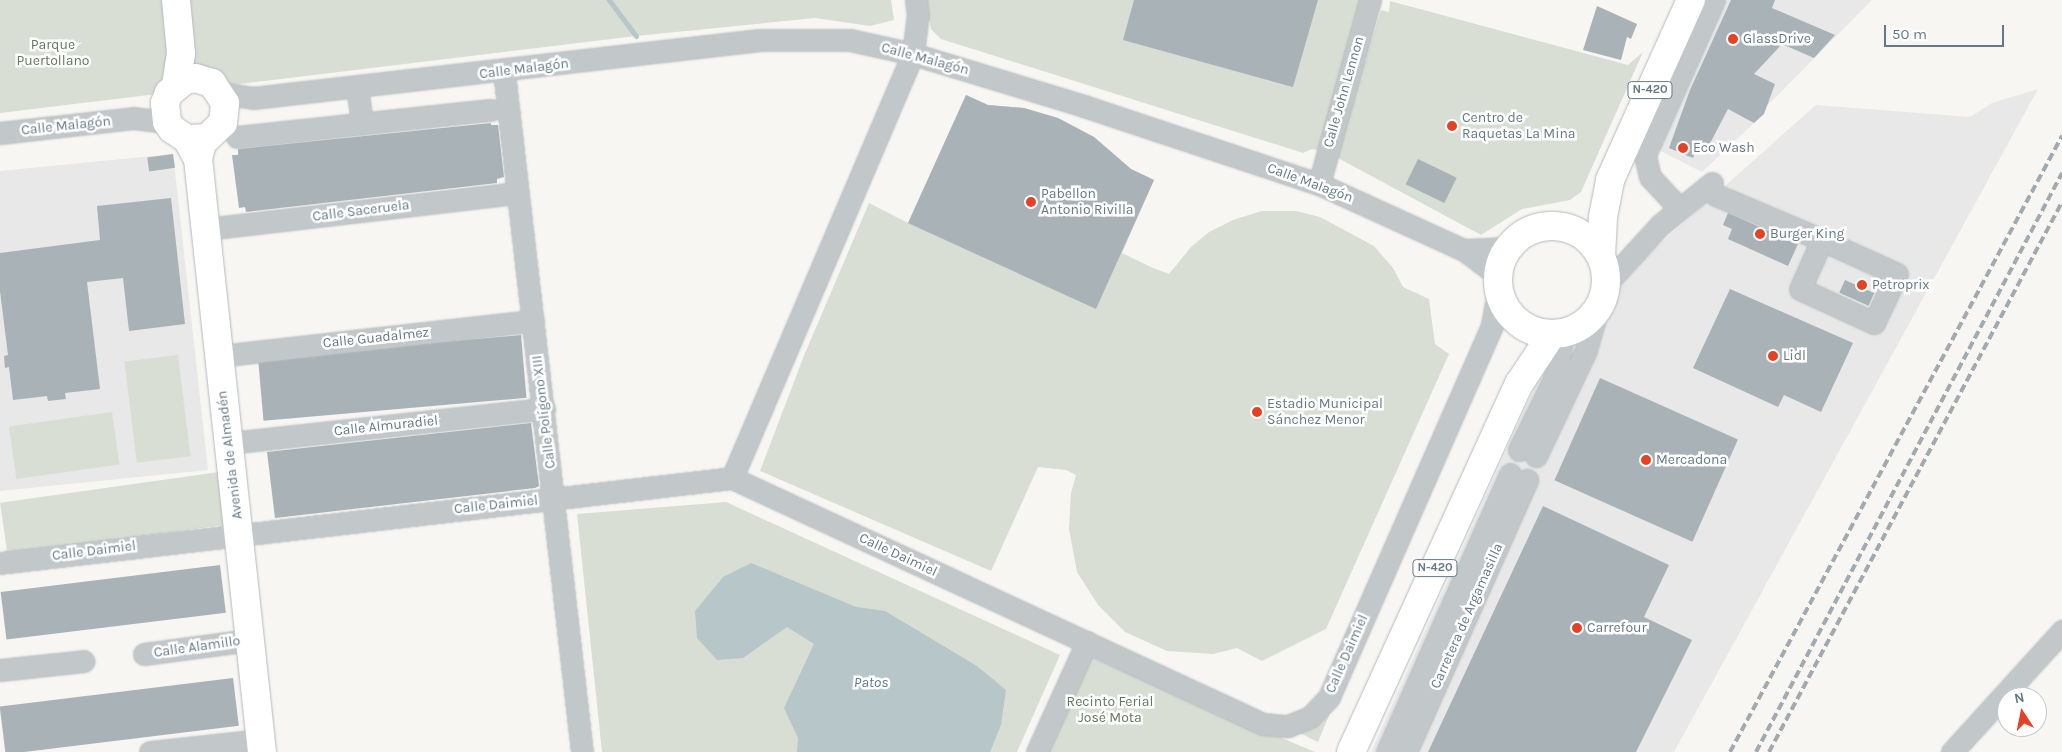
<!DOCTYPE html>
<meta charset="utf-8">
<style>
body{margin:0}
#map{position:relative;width:2062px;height:752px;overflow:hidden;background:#f7f6f3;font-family:Karla,sans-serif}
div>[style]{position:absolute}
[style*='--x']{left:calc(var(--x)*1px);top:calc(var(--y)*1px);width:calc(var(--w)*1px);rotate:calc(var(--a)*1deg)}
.built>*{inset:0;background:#e7e8e7}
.green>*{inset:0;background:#d8ded4;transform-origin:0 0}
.water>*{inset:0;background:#b7c6c8}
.stream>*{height:5px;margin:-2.5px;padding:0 2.5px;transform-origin:2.5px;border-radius:2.5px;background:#b7c6c8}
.building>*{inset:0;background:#a8b2b7;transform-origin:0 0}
.roads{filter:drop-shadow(0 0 1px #b5babd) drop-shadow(0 0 1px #b5babd)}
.minor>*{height:21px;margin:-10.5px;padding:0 10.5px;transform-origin:10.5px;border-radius:10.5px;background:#c2c7c9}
.major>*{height:28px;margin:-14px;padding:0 14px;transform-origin:14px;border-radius:14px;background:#fff}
.highway>*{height:28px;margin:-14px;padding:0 14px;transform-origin:14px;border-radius:14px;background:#fff}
.highway>.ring{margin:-14px;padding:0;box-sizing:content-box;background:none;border:28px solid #fff;border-radius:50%}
.rail>*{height:4px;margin-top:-2px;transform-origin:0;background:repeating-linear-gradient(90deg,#a2aaaf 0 8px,transparent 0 12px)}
.dots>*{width:14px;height:14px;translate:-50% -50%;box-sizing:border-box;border:2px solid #fff;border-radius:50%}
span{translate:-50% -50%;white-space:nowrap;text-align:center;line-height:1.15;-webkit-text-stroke:5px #fff;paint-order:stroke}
.shield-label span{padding:1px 4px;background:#fff;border:1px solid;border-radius:4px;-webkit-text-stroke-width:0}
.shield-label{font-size:12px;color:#657985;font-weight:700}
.poi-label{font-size:14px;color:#657985}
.left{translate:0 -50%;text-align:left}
.park-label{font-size:14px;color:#667760}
.street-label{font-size:14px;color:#657985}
.water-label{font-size:15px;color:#617b81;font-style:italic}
.north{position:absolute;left:1997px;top:687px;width:50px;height:50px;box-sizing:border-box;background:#fff;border:1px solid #c1c9ce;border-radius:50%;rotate:349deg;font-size:14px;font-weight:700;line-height:20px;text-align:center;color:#657985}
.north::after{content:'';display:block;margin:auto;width:18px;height:22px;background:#e54124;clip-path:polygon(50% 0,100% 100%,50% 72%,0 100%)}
.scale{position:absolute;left:1884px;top:25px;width:120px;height:22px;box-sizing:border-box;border:2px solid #657985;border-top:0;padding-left:6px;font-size:15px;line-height:18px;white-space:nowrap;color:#657985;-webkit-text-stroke:4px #fff;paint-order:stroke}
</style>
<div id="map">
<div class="built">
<i style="clip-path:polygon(1727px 0,1872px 0,1752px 121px,1754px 123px,1702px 172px,1655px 148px)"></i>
<i style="clip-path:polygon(2038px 89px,1674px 752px,1371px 752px,1550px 352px,1581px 325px,1644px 258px,1816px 105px,1970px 117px,1992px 103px)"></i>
<i style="clip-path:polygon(173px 154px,208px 470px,0 491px,0 171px)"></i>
</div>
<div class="green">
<i style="clip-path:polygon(0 0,891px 0,894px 20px,870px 26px,815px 18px,636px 36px,0 113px)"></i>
<i style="clip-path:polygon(926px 0,1370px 0,1328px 152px,1312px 149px,1303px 153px,941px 39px,931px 29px)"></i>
<i style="clip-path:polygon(1390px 1px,1628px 65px,1643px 52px,1581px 192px,1570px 200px,1522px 209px,1481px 235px,1336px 157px,1381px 10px,1389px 12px)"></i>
<i style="clip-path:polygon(966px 95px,988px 105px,1024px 108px,1058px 118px,1094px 137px,1131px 169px,1154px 180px,1122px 253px,1153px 268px,1169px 274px,1191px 247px,1209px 232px,1233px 220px,1262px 211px,1296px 211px,1320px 217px,1374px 246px,1393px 268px,1403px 287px,1429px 299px,1435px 344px,1449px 354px,1326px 629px,1262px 661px,1237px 648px,1213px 654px,1167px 651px,1125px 632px,1098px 605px,1077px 572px,1069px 529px,1071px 493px,1076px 475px,1066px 470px,1038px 467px,991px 571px,760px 471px,803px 358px,869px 203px,908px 223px)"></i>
<i style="left:178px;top:355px;width:102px;height:54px;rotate:83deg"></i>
<i style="left:112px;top:412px;width:53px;height:104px;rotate:82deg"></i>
<i style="left:219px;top:472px;width:53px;height:221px;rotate:82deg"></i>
<i style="clip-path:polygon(726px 502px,1060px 655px,1017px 752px,602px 752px,577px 514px)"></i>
<i style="clip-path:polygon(1088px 656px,1315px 752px,1045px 752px)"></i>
<i style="clip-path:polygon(1330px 713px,1318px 742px,1300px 733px,1316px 726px)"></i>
</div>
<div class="water">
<i style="clip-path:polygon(751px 563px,856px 607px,885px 611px,977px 666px,1006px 690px,1001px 725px,990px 752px,797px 752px,798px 738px,784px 708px,814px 644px,787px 627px,743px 658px,717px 660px,697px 638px,695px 611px,723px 577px)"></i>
</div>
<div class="stream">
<i style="--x:609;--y:0;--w:45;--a:53.1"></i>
</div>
<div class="building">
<i style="clip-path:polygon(1134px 0,1318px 0,1293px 87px,1123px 40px)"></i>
<i style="clip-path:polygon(1731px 0,1775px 0,1772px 8px,1835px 35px,1814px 58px,1782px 44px,1754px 74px,1775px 84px,1764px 114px,1754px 123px,1728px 109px,1707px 149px,1698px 144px,1693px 158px,1669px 148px,1690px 90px)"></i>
<i style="clip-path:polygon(1597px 6px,1637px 24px,1631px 39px,1627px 37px,1621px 60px,1583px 50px)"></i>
<i style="clip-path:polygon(966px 95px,988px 105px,1024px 108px,1058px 118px,1094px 137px,1131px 169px,1154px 180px,1096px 309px,908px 223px)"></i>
<i style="clip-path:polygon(491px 123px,491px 125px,498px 125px,504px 177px,497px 179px,497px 183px,246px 212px,245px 207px,239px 208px,232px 155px,238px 155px,238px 149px)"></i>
<i style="left:173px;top:154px;width:14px;height:26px;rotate:82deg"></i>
<i style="left:1418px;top:159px;width:43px;height:28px;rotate:26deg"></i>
<i style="clip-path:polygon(171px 198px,185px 324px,129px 331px,123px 278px,87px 282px,100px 389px,65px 393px,66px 399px,48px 401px,47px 396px,13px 400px,9px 367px,5px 368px,4px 356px,8px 355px,0 291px,0 253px,100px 240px,97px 206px)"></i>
<i style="clip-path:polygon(1728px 213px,1798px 244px,1788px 266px,1728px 239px,1732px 229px,1723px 225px)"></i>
<i style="left:1845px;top:280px;width:32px;height:14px;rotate:24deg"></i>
<i style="clip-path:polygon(1730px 289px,1853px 343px,1821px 412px,1784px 395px,1778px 407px,1693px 368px)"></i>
<i style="left:521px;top:335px;width:63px;height:264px;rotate:85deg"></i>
<i style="left:1600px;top:378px;width:151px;height:112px;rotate:24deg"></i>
<i style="clip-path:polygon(531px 423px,539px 486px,535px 488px,275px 518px,267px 452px)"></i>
<i style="clip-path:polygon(1543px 506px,1669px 565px,1644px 617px,1692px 640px,1636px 752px,1428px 752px)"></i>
<i style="left:220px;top:565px;width:48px;height:221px;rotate:83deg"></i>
<i style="left:233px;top:678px;width:48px;height:235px;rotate:83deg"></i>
</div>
<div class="roads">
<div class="minor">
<i style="--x:504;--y:72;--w:684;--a:83.46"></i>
<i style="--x:357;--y:87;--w:37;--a:82"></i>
<i style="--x:222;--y:93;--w:31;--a:9"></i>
<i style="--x:253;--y:98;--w:510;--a:-6.53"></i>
<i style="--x:760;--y:40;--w:90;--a:0"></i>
<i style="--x:850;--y:40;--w:65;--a:12.5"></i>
<i style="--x:913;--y:54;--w:179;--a:16.9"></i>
<i style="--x:1084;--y:106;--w:248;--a:18.4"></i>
<i style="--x:1319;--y:184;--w:159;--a:24.5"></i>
<i style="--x:1464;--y:250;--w:41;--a:37.1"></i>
<i style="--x:0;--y:133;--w:134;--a:-6.4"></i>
<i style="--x:133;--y:118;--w:34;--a:7"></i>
<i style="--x:237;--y:137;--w:255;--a:-6.1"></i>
<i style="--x:1319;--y:184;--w:191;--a:-74.5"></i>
<i style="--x:1707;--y:187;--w:12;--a:42"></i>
<i style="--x:1716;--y:195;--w:115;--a:23"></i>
<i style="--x:1822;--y:240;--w:82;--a:24.4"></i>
<i style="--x:1897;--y:274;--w:54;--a:115.1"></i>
<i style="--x:1874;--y:323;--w:81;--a:-155.3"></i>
<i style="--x:1800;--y:289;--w:54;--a:-65.8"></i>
<i style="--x:1679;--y:208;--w:42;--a:-133.1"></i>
<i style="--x:1650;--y:177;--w:23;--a:-103"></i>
<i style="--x:1645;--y:155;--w:170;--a:-66"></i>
<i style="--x:205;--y:229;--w:315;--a:-6.6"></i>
<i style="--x:1464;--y:250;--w:43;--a:-2.7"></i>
<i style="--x:1606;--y:284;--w:80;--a:-47.5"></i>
<i style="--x:1660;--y:225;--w:67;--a:-38.9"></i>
<i style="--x:219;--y:356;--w:316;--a:-6.4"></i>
<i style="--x:229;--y:443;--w:317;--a:-6.2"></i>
<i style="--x:1519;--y:450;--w:86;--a:-63.7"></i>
<i style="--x:1557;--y:373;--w:40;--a:-81.5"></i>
<i style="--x:1536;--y:456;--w:117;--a:-64.7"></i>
<i style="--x:1586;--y:350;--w:41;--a:-74.2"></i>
<i style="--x:732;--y:478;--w:461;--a:-66.9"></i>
<i style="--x:913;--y:54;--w:38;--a:-83"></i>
<i style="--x:918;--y:16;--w:16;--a:-97"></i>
<i style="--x:0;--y:563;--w:737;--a:-6.62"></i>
<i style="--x:732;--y:478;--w:585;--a:24.86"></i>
<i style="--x:1263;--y:724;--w:25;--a:5"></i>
<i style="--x:1288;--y:726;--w:24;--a:-22"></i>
<i style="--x:1310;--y:717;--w:28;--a:-46"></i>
<i style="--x:1329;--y:697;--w:406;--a:-66.3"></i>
<i style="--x:1492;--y:325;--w:35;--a:-80"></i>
<i style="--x:144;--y:654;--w:107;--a:-7.5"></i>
<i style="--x:0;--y:670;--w:84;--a:-6.1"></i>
<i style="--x:150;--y:752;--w:111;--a:-6.2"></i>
<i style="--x:1037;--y:752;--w:121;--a:-65.6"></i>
<i style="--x:1387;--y:752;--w:304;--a:-66.1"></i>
<i style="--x:1406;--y:752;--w:298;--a:-66"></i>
<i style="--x:1952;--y:752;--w:164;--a:-47.7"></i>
</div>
<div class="major">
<i style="--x:176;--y:85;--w:32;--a:-81"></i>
<i style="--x:181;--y:53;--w:53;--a:-95.4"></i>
<i style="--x:187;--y:139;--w:23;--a:61"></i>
<i style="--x:198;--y:159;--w:596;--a:83.84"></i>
<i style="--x:198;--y:159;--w:16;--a:-76"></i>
<i style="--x:202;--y:143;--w:29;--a:-44"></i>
<i style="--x:223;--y:123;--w:20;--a:-84"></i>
<i style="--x:225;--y:103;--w:24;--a:-123"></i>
<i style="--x:212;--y:83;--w:18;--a:-164"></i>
<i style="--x:195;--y:78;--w:10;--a:169"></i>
<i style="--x:185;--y:80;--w:21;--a:141"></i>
<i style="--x:169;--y:93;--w:11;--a:112"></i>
<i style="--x:165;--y:103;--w:19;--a:84"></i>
<i style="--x:167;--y:122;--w:9;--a:54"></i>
<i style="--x:172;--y:129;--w:18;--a:34"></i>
<i style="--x:187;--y:139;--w:17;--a:-3"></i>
</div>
<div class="highway">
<i class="ring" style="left:1498px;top:226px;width:80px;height:80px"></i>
<i style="--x:1601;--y:256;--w:39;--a:-87"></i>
<i style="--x:1603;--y:217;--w:38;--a:-79"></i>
<i style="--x:1610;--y:180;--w:197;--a:-65.8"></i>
<i style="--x:1351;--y:752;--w:405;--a:-65.5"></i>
<i style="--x:1519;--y:384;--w:60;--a:-56.6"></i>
</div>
</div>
<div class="rail">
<i style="--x:1730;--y:752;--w:700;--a:-61.68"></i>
<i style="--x:1756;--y:752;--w:655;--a:-62.14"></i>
<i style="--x:1769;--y:752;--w:623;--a:-61.95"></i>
</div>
<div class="dots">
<i style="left:1733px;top:39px;background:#e54124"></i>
<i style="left:1452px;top:126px;background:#e54124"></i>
<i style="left:1683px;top:148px;background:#e54124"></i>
<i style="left:1031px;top:202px;background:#e54124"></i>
<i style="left:1760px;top:234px;background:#e54124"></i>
<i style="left:1862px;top:285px;background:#e54124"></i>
<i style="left:1773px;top:356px;background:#e54124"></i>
<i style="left:1257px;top:412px;background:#e54124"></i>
<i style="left:1646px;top:460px;background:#e54124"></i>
<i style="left:1577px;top:628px;background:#e54124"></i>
</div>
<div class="shield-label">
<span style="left:1650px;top:90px">N-420</span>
<span style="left:1435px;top:568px">N-420</span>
</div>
<div class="poi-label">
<span class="left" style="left:1743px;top:39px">GlassDrive</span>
<span class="left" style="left:1462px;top:126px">Centro de<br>Raquetas La Mina</span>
<span class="left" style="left:1693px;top:148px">Eco Wash</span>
<span class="left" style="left:1041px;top:202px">Pabellon<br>Antonio Rivilla</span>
<span class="left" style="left:1770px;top:234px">Burger King</span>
<span class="left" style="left:1872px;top:285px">Petroprix</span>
<span class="left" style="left:1783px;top:356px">Lidl</span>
<span class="left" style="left:1267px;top:412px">Estadio Municipal<br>Sánchez Menor</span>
<span class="left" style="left:1656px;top:460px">Mercadona</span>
<span class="left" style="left:1587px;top:628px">Carrefour</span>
</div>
<div class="park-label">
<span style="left:53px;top:53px">Parque<br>Puertollano</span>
<span style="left:1110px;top:710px">Recinto Ferial<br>José Mota</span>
</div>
<div class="street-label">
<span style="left:925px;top:59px;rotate:15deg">Calle Malagón</span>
<span style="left:524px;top:69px;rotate:-7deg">Calle Malagón</span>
<span style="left:1344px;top:92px;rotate:-74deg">Calle John Lennon</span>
<span style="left:66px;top:126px;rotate:-6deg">Calle Malagón</span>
<span style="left:1310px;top:183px;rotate:20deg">Calle Malagón</span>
<span style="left:361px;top:211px;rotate:-7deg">Calle Saceruela</span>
<span style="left:376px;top:338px;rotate:-6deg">Calle Guadalmez</span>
<span style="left:544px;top:412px;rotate:-97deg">Calle Polígono XIII</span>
<span style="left:386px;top:426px;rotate:-6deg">Calle Almuradiel</span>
<span style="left:230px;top:455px;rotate:-97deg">Avenida de Almadén</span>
<span style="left:496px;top:505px;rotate:-6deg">Calle Daimiel</span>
<span style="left:94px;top:551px;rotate:-7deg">Calle Daimiel</span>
<span style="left:898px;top:555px;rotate:25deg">Calle Daimiel</span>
<span style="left:1467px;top:616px;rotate:-66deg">Carretera de Argamasilla</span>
<span style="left:197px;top:647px;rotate:-8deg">Calle Alamillo</span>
<span style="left:1347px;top:654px;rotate:-66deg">Calle Daimiel</span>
</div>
<div class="water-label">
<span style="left:871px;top:683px">Patos</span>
</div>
<div class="north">N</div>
<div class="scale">50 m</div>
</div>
